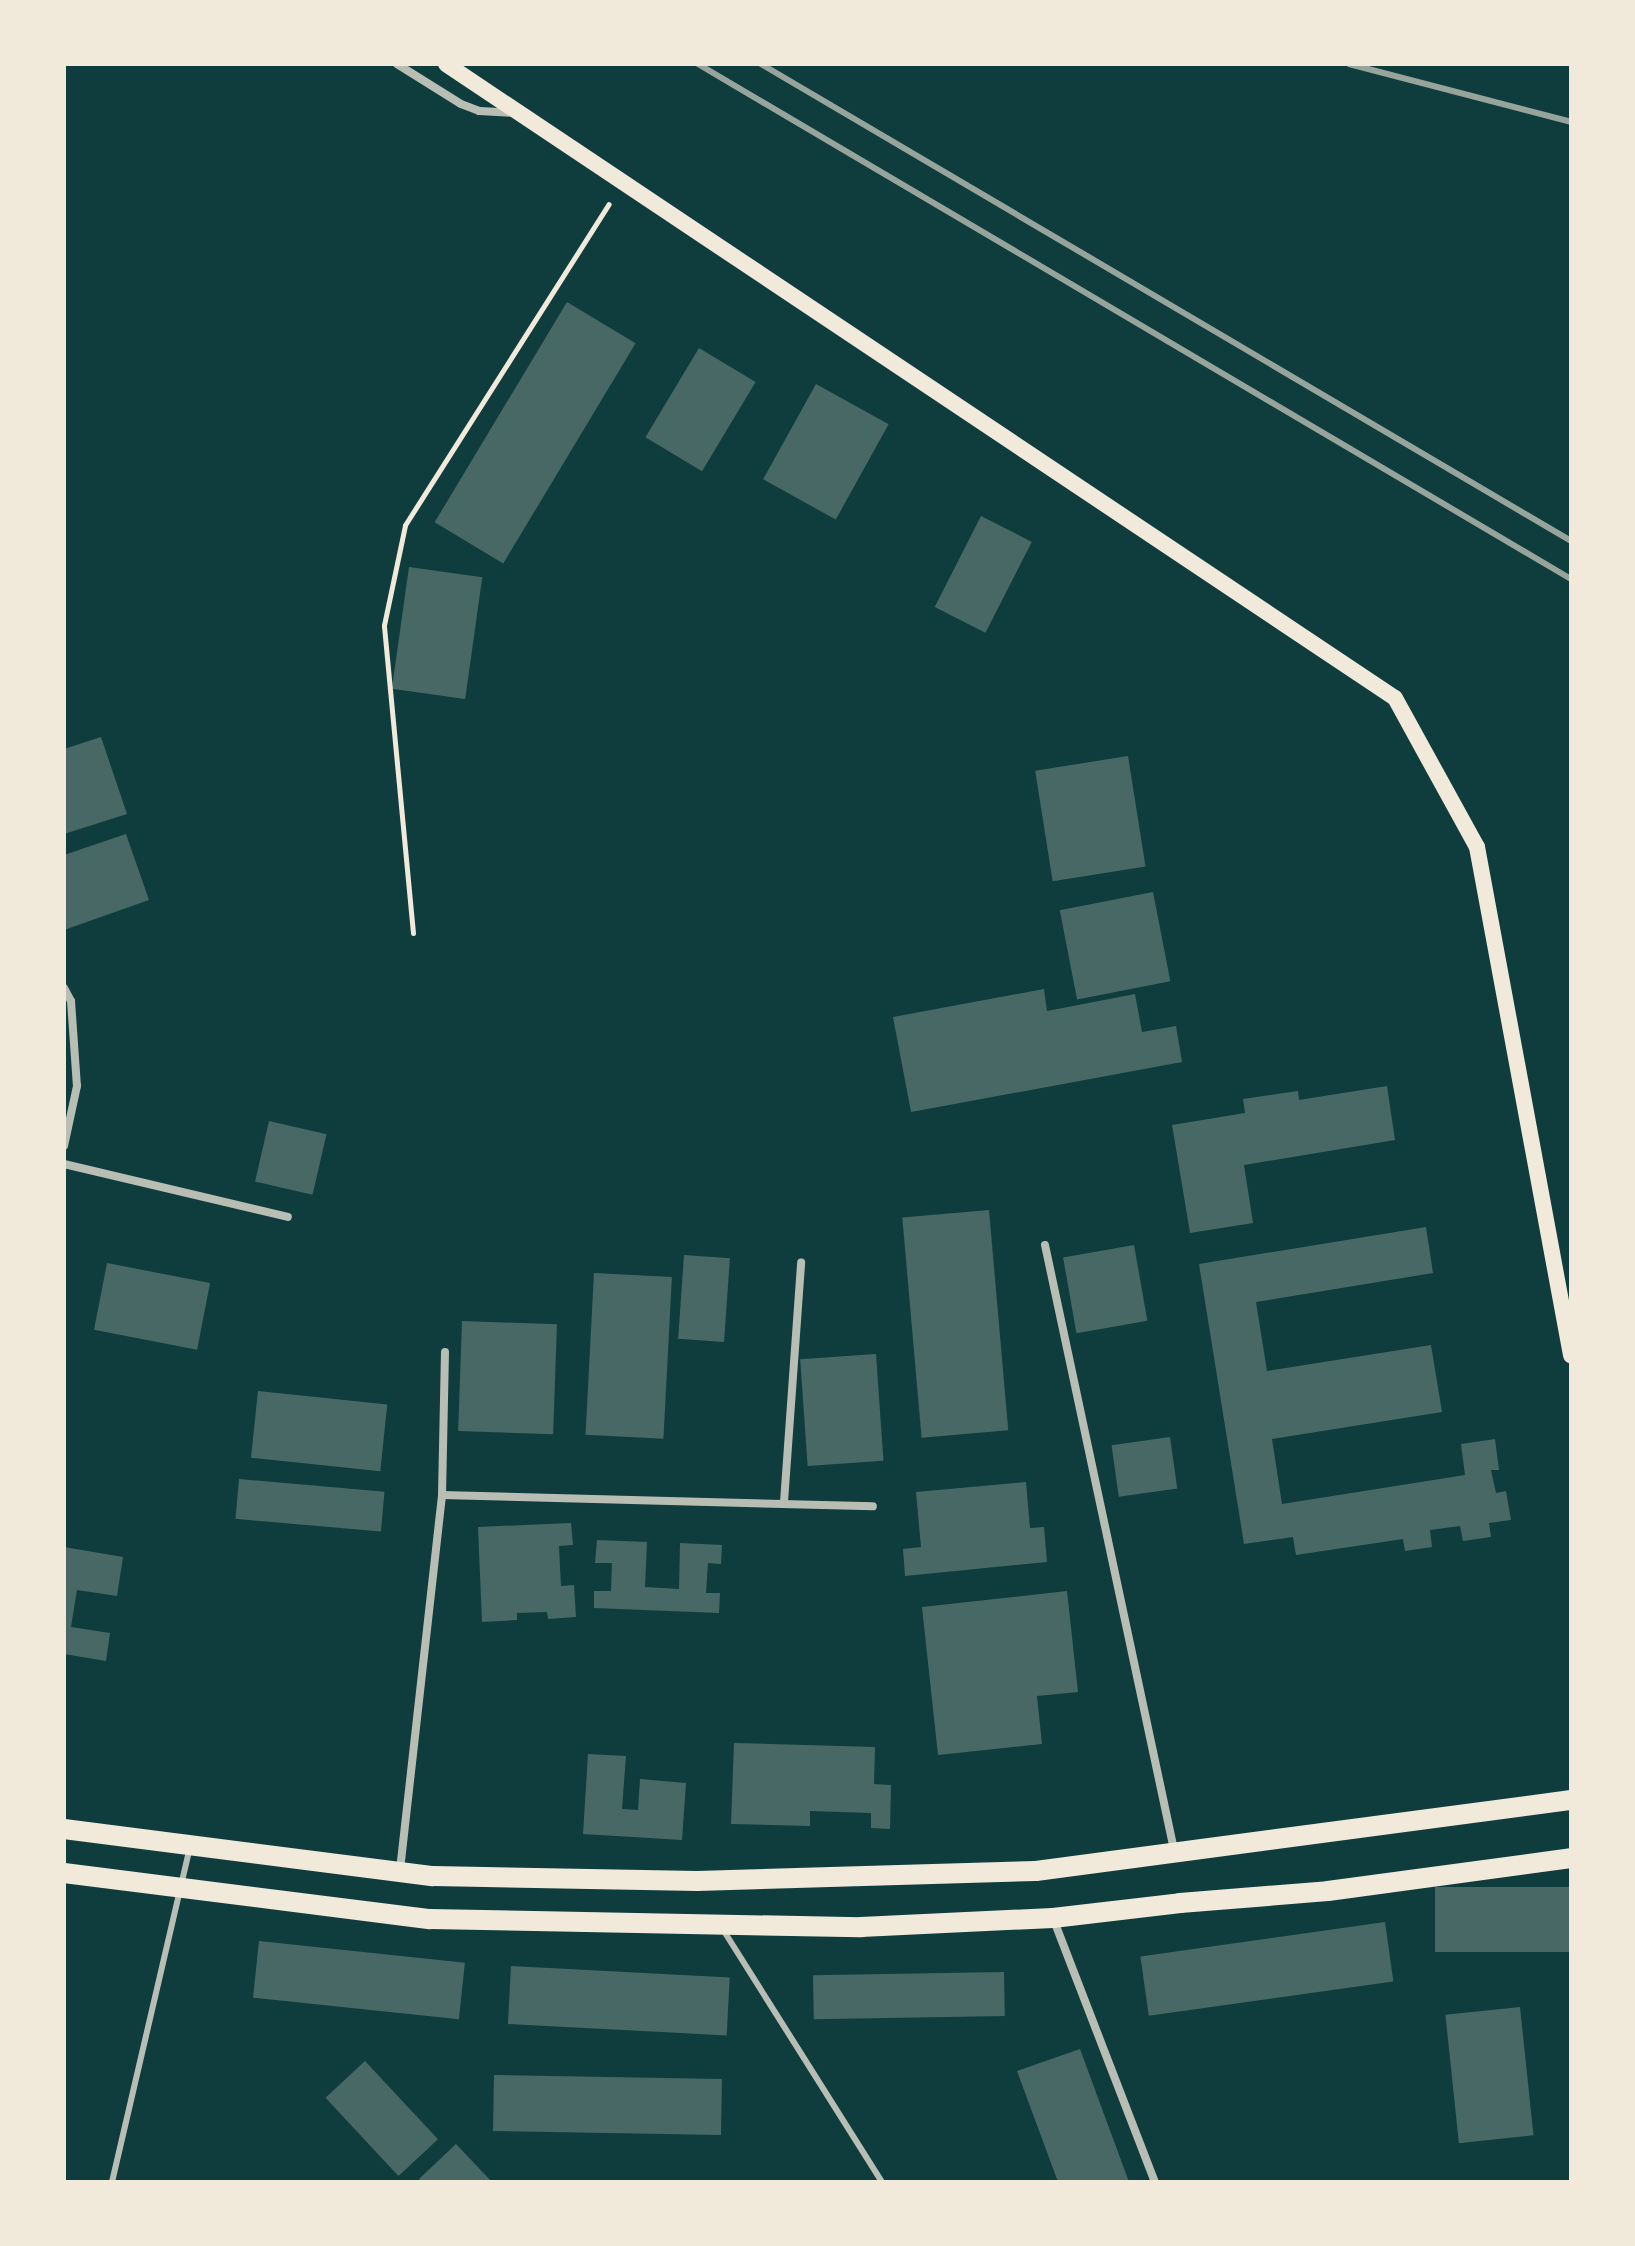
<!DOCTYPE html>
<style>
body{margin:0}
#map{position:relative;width:1635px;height:2246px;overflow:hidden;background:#0f3d3e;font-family:"Sofia Sans Condensed",sans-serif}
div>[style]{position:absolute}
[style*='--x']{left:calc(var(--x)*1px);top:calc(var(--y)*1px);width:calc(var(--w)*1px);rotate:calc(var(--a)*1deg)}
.building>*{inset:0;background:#486865;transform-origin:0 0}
.path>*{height:5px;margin:-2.5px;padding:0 2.5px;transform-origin:2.5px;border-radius:2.5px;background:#f1e9da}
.service>*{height:6px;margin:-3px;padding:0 3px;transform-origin:3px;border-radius:3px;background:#b8beb3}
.minor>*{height:8px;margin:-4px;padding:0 4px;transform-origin:4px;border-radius:4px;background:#b8beb3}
.secondary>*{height:16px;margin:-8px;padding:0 8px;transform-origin:8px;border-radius:8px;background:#f1e9da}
.primary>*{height:20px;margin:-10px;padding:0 10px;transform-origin:10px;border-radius:10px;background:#f1e9da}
.rail>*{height:6px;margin:-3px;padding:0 3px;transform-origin:3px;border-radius:3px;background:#97a49c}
span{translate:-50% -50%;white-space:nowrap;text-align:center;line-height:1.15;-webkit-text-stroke:8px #f1e9da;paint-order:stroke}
.frame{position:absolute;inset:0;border:66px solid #f1e9da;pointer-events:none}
</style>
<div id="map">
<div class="building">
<i style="left:567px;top:302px;width:80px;height:257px;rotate:31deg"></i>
<i style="left:699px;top:348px;width:66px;height:104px;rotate:31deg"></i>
<i style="left:816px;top:384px;width:83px;height:109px;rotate:29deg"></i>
<i style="left:981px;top:516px;width:57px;height:102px;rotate:27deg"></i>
<i style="left:409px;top:567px;width:74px;height:123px;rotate:8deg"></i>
<i style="clip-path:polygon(101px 737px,127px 814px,64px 834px,64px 749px)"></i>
<i style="left:1128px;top:756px;width:112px;height:94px;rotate:81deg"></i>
<i style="clip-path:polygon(126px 834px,149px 900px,64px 930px,64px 855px)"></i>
<i style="left:1153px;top:892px;width:91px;height:95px;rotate:79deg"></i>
<i style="clip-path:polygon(1044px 989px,1047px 1011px,1135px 994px,1142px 1032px,1176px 1026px,1182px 1062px,911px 1112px,893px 1017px)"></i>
<i style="clip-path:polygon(1387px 1086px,1395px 1140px,1244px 1165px,1253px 1223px,1190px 1233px,1172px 1125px,1245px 1113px,1243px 1099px,1298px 1091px,1299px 1100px)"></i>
<i style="left:269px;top:1121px;width:59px;height:62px;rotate:13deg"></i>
<i style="left:989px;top:1210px;width:221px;height:87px;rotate:85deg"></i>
<i style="clip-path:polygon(1426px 1227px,1433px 1273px,1256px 1302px,1267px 1371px,1431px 1345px,1442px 1412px,1272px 1439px,1282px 1504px,1465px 1475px,1461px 1444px,1495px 1439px,1499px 1470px,1491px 1470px,1496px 1493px,1506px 1491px,1511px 1520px,1489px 1523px,1491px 1537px,1463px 1541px,1460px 1526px,1430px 1530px,1432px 1547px,1405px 1551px,1403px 1539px,1296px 1555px,1293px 1537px,1244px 1544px,1199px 1264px)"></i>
<i style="left:1134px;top:1245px;width:77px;height:72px;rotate:80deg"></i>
<i style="left:684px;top:1255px;width:46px;height:84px;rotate:4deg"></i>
<i style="left:107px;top:1263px;width:105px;height:68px;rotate:11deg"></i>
<i style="left:594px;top:1273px;width:78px;height:162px;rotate:3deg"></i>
<i style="left:462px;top:1321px;width:95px;height:110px;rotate:2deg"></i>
<i style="left:876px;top:1354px;width:107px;height:76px;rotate:86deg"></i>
<i style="left:258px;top:1391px;width:130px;height:67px;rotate:6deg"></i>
<i style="left:1170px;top:1437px;width:52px;height:59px;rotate:82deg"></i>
<i style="left:239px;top:1479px;width:146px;height:40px;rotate:5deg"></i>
<i style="clip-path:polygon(1026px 1482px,1030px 1528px,1044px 1527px,1047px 1562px,905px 1576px,903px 1549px,921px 1547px,916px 1492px)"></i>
<i style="clip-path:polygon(571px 1523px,573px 1545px,559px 1546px,561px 1586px,574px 1585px,576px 1617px,548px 1619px,547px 1612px,517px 1613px,517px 1620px,482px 1622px,478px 1527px)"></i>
<i style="clip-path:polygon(597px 1540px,647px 1542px,645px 1587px,679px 1589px,680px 1543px,722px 1545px,721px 1564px,708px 1563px,706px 1593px,720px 1593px,719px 1613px,594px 1608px,594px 1591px,611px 1591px,612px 1563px,595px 1563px)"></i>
<i style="clip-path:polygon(64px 1547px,123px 1557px,117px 1596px,77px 1590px,71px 1627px,110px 1633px,106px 1661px,64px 1654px)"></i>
<i style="clip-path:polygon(1067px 1591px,1078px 1692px,1037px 1696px,1042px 1744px,938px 1755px,922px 1607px)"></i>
<i style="clip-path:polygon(734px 1743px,875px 1747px,874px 1784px,891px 1785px,890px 1829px,871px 1828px,871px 1813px,810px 1811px,810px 1826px,731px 1824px)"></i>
<i style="clip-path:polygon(588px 1754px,626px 1756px,622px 1809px,638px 1810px,640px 1779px,686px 1783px,682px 1840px,583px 1834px)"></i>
<i style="left:1571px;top:1887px;width:65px;height:136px;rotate:90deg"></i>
<i style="left:1385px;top:1922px;width:60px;height:247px;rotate:82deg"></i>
<i style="left:259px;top:1941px;width:207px;height:57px;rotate:6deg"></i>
<i style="left:511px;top:1966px;width:219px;height:58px;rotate:3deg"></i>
<i style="left:1004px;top:1972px;width:44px;height:191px;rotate:89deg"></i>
<i style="left:1520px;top:2007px;width:129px;height:75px;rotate:84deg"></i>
<i style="clip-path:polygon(1080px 2049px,1129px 2182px,1058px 2182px,1017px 2071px)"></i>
<i style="left:365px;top:2061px;width:107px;height:54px;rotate:47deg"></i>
<i style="left:494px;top:2075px;width:228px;height:56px;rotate:1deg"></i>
<i style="clip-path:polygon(456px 2144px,492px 2182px,422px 2182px,419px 2179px)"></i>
</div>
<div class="path">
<i style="--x:413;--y:933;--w:309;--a:-95.4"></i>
<i style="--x:384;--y:625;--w:102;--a:-78.1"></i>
<i style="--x:405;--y:525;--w:380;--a:-57.6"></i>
</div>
<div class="service">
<i style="--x:722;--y:1928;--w:300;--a:57.8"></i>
<i style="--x:112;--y:2182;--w:340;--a:-76.9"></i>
</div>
<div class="minor">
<i style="--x:397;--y:64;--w:75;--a:32"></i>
<i style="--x:461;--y:104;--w:19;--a:21"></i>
<i style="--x:479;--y:111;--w:36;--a:3"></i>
<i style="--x:64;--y:988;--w:15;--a:62"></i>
<i style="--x:71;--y:1001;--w:85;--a:86"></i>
<i style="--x:77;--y:1086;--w:61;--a:102.2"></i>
<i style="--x:64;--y:1164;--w:230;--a:13.3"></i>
<i style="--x:1045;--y:1245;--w:619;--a:77.96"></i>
<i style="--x:442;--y:1495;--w:431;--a:1.5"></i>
<i style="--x:784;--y:1502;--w:240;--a:-85.9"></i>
<i style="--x:400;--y:1870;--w:377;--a:-83.6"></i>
<i style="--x:442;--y:1495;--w:143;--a:-88.8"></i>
<i style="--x:1053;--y:1918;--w:283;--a:68.9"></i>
</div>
<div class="secondary">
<i style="--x:446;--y:64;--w:1141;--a:33.75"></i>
<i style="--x:1395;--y:698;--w:170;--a:61.2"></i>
<i style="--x:1477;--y:847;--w:517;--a:79.52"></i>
</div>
<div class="primary">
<i style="--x:64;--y:1829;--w:372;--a:7.3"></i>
<i style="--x:433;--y:1876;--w:264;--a:1.1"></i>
<i style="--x:697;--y:1881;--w:339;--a:-1.7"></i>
<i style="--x:1036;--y:1871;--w:540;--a:-7.56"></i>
<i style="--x:64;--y:1873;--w:369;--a:7.2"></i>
<i style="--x:430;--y:1919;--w:431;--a:1.1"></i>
<i style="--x:861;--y:1927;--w:192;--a:-2.7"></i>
<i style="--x:1053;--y:1918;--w:128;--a:-6.7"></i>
<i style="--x:1180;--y:1903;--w:148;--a:-4.6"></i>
<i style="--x:1328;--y:1891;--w:245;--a:-7.7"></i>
</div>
<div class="rail">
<i style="--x:698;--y:64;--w:1014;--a:30.54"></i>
<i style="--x:761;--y:64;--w:940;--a:30.49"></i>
<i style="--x:1349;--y:64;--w:229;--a:14.6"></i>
</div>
<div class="frame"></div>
</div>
